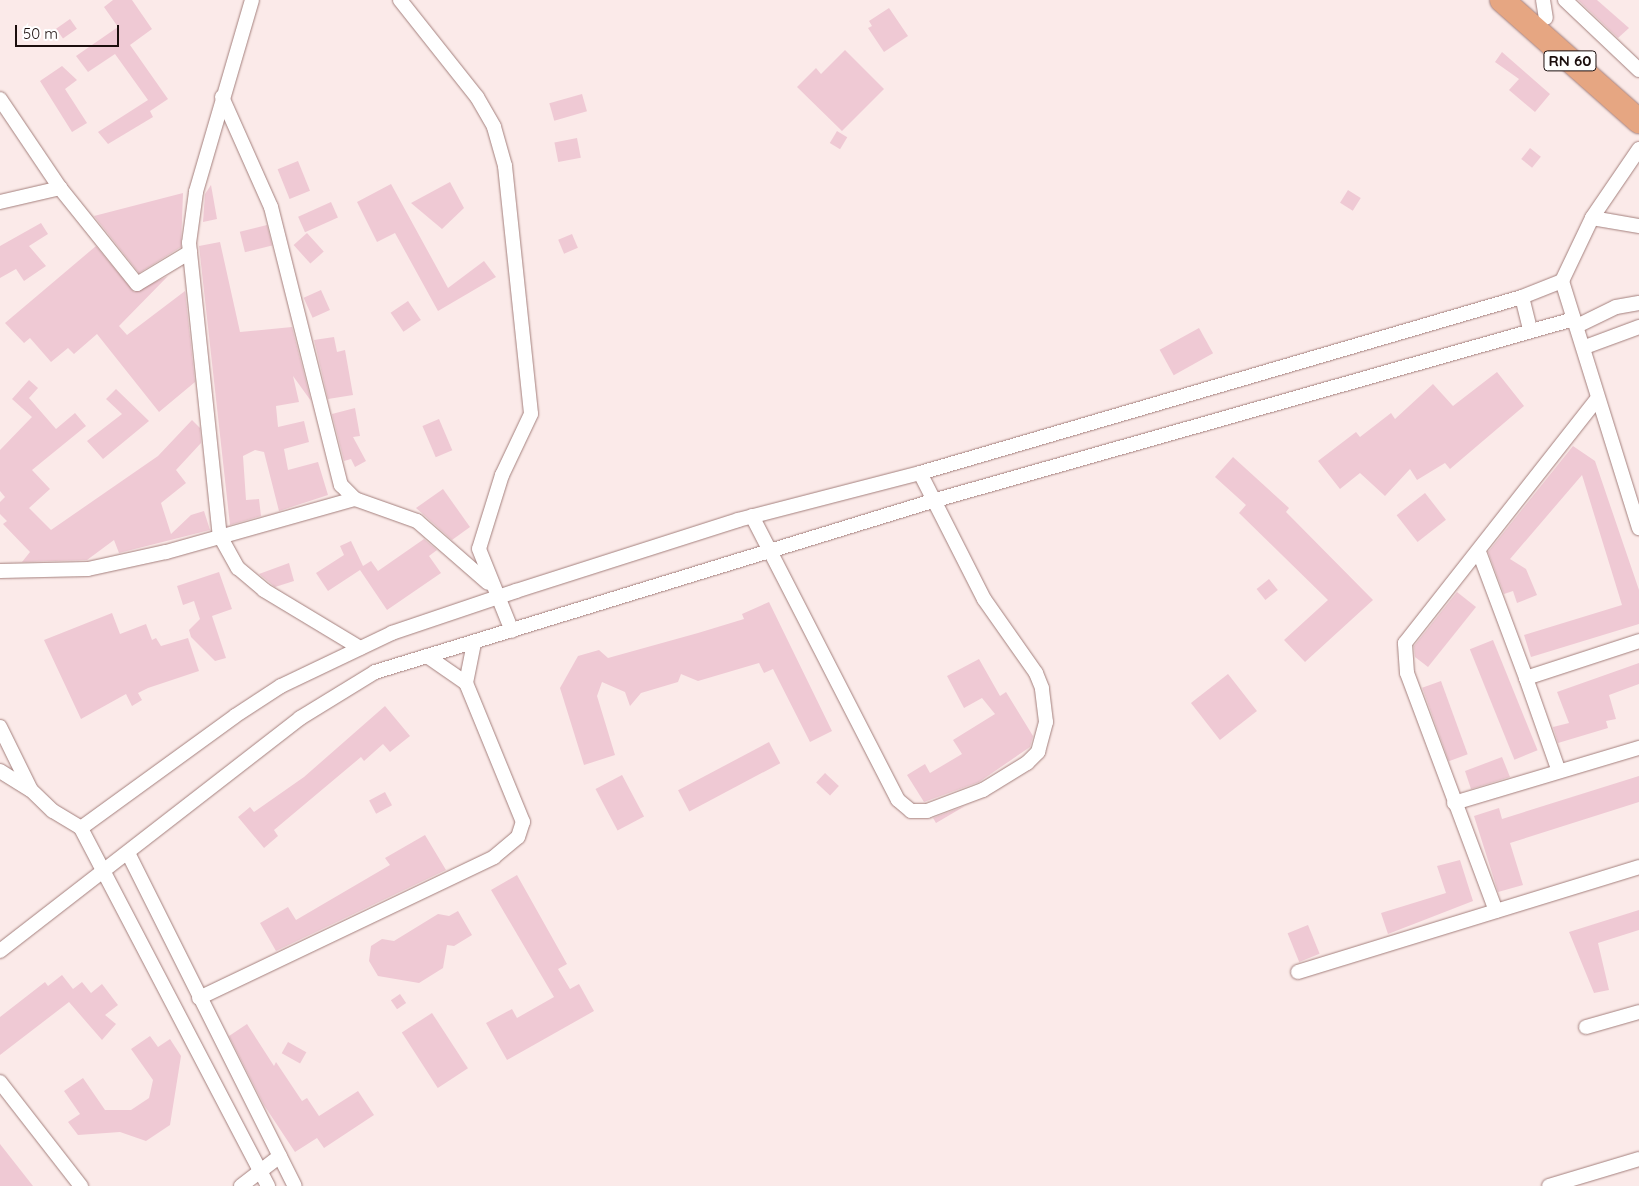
<!DOCTYPE html>
<style>
body{margin:0}
#map{position:relative;width:1639px;height:1186px;overflow:hidden;background:#fbeae9;font-family:Quicksand,sans-serif}
div>[style]{position:absolute}
[style*='--x']{left:calc(var(--x)*1px);top:calc(var(--y)*1px);width:calc(var(--w)*1px);rotate:calc(var(--a)*1deg)}
.building>*{inset:0;background:#efc9d4;transform-origin:0 0}
.roads{filter:drop-shadow(0 0 1px #a4807d) drop-shadow(0 0 1px #a4807d)}
.minor>*{height:14px;margin:-7px;padding:0 7px;transform-origin:7px;border-radius:7px;background:#fff}
.trunk>*{height:24px;margin:-12px;padding:0 12px;transform-origin:12px;border-radius:12px;background:#e6a682}
span{translate:-50% -50%;white-space:nowrap;text-align:center;line-height:1.15;-webkit-text-stroke:4px #fff;paint-order:stroke}
.shield-label span{padding:1px 4px;background:#fff;border:1px solid;border-radius:4px;-webkit-text-stroke-width:0}
.shield-label{font-size:15px;color:#1b0e0d;font-weight:700}
.scale{position:absolute;left:15px;top:25px;width:104px;height:22px;box-sizing:border-box;border:2px solid #1b0e0d;border-top:0;padding-left:6px;font-size:15px;line-height:18px;white-space:nowrap;color:#1b0e0d;-webkit-text-stroke:4px #fff;paint-order:stroke}
</style>
<div id="map">
<div class="building">
<i style="clip-path:polygon(113px 0,132px 0,152px 29px,130px 45px,168px 99px,150px 111px,153px 117px,108px 144px,98px 132px,148px 100px,115px 54px,88px 72px,76px 56px,118px 27px,104px 7px)"></i>
<i style="clip-path:polygon(1578px 0,1597px 0,1629px 28px,1618px 38px)"></i>
<i style="clip-path:polygon(889px 8px,908px 36px,884px 52px,868px 28px,872px 26px,869px 21px)"></i>
<i style="left:70px;top:19px;width:12px;height:17px;rotate:55deg"></i>
<i style="clip-path:polygon(845px 50px,884px 89px,842px 131px,797px 87px,816px 68px,821px 74px)"></i>
<i style="clip-path:polygon(1502px 52px,1550px 94px,1535px 112px,1509px 90px,1519px 79px,1495px 62px)"></i>
<i style="clip-path:polygon(62px 66px,77px 80px,65px 89px,87px 123px,72px 132px,40px 81px)"></i>
<i style="left:582px;top:94px;width:18px;height:34px;rotate:74deg"></i>
<i style="left:837px;top:131px;width:12px;height:14px;rotate:31deg"></i>
<i style="left:577px;top:138px;width:20px;height:23px;rotate:79deg"></i>
<i style="left:1530px;top:148px;width:14px;height:14px;rotate:39deg"></i>
<i style="left:298px;top:161px;width:32px;height:22px;rotate:68deg"></i>
<i style="clip-path:polygon(450px 182px,464px 208px,442px 229px,411px 203px)"></i>
<i style="clip-path:polygon(391px 184px,448px 288px,484px 261px,496px 277px,438px 311px,395px 233px,377px 242px,357px 202px)"></i>
<i style="clip-path:polygon(211px 185px,217px 219px,203px 222px,205px 194px)"></i>
<i style="left:1348px;top:190px;width:15px;height:15px;rotate:32deg"></i>
<i style="clip-path:polygon(183px 193px,181px 247px,139px 273px,94px 216px)"></i>
<i style="left:331px;top:202px;width:17px;height:36px;rotate:66deg"></i>
<i style="clip-path:polygon(41px 223px,48px 234px,29px 246px,46px 266px,24px 281px,16px 269px,0 278px,0 246px)"></i>
<i style="left:267px;top:225px;width:21px;height:28px;rotate:76deg"></i>
<i style="left:307px;top:233px;width:25px;height:18px;rotate:48deg"></i>
<i style="left:572px;top:234px;width:15px;height:15px;rotate:67deg"></i>
<i style="clip-path:polygon(220px 242px,240px 332px,292px 327px,311px 401px,293px 376px,299px 402px,276px 406px,278px 427px,304px 421px,309px 442px,284px 449px,288px 470px,318px 462px,328px 495px,279px 511px,264px 452px,255px 450px,243px 456px,246px 500px,259px 499px,261px 516px,230px 525px,199px 246px)"></i>
<i style="clip-path:polygon(96px 246px,134px 292px,168px 276px,119px 326px,127px 335px,185px 291px,195px 382px,159px 412px,97px 334px,74px 354px,68px 348px,51px 362px,30px 338px,24px 343px,5px 323px)"></i>
<i style="left:321px;top:290px;width:22px;height:19px;rotate:66deg"></i>
<i style="left:408px;top:301px;width:23px;height:21px;rotate:56deg"></i>
<i style="left:1199px;top:328px;width:29px;height:45px;rotate:61deg"></i>
<i style="clip-path:polygon(334px 337px,337px 352px,345px 350px,353px 395px,328px 399px,314px 340px)"></i>
<i style="clip-path:polygon(1497px 372px,1524px 406px,1450px 469px,1445px 463px,1417px 480px,1410px 469px,1385px 496px,1360px 473px,1340px 489px,1318px 461px,1356px 432px,1360px 437px,1391px 413px,1395px 419px,1433px 384px,1453px 406px)"></i>
<i style="clip-path:polygon(29px 380px,38px 388px,29px 398px,56px 429px,75px 413px,86px 426px,32px 470px,50px 489px,29px 508px,51px 530px,158px 456px,192px 420px,200px 428px,201px 443px,176px 470px,186px 483px,161px 503px,171px 534px,191px 515px,204px 511px,210px 530px,119px 553px,114px 540px,87px 560px,22px 562px,30px 552px,3px 524px,7px 521px,0 514px,0 502px,5px 497px,0 491px,0 450px,32px 417px,12px 399px)"></i>
<i style="clip-path:polygon(116px 389px,149px 421px,103px 459px,87px 441px,122px 414px,106px 399px)"></i>
<i style="clip-path:polygon(355px 408px,360px 436px,353px 437px,366px 461px,355px 467px,351px 459px,344px 461px,332px 414px)"></i>
<i style="left:439px;top:419px;width:34px;height:18px;rotate:67deg"></i>
<i style="clip-path:polygon(1573px 446px,1595px 461px,1639px 590px,1639px 624px,1531px 657px,1524px 635px,1622px 605px,1582px 475px,1510px 559px,1526px 569px,1537px 595px,1517px 603px,1513px 591px,1504px 594px,1488px 552px)"></i>
<i style="clip-path:polygon(1233px 457px,1289px 508px,1286px 512px,1373px 600px,1305px 662px,1284px 640px,1328px 600px,1239px 513px,1246px 505px,1215px 477px)"></i>
<i style="clip-path:polygon(443px 489px,470px 527px,452px 540px,416px 508px)"></i>
<i style="left:1425px;top:493px;width:34px;height:36px;rotate:52deg"></i>
<i style="clip-path:polygon(424px 539px,437px 550px,429px 556px,441px 573px,387px 610px,360px 570px,328px 591px,316px 573px,344px 555px,340px 546px,351px 541px,363px 566px,371px 561px,378px 571px)"></i>
<i style="clip-path:polygon(289px 563px,294px 581px,275px 587px,259px 574px)"></i>
<i style="clip-path:polygon(219px 572px,232px 609px,212px 616px,226px 658px,215px 661px,191px 637px,189px 630px,200px 619px,194px 601px,183px 605px,177px 586px)"></i>
<i style="left:1269px;top:579px;width:14px;height:16px;rotate:51deg"></i>
<i style="clip-path:polygon(1457px 592px,1476px 607px,1428px 667px,1415px 657px,1414px 646px)"></i>
<i style="clip-path:polygon(769px 602px,832px 731px,810px 742px,773px 669px,764px 673px,759px 663px,698px 681px,681px 674px,678px 682px,641px 693px,630px 706px,625px 692px,602px 682px,597px 696px,615px 755px,584px 765px,560px 688px,578px 656px,599px 650px,608px 658px,698px 633px,744px 619px,742px 614px)"></i>
<i style="clip-path:polygon(112px 613px,120px 634px,146px 624px,152px 640px,156px 638px,161px 646px,188px 638px,199px 671px,148px 688px,138px 693px,142px 700px,132px 706px,126px 694px,81px 719px,44px 640px)"></i>
<i style="left:1493px;top:640px;width:119px;height:25px;rotate:68deg"></i>
<i style="clip-path:polygon(979px 659px,1000px 696px,1006px 692px,1033px 736px,1030px 747px,979px 782px,924px 802px,907px 775px,925px 764px,930px 773px,962px 754px,953px 740px,995px 714px,982px 698px,964px 708px,947px 676px)"></i>
<i style="clip-path:polygon(1639px 663px,1639px 684px,1609px 695px,1616px 719px,1606px 721px,1608px 728px,1558px 743px,1553px 727px,1569px 723px,1557px 692px)"></i>
<i style="left:1228px;top:674px;width:47px;height:47px;rotate:52deg"></i>
<i style="left:1441px;top:681px;width:78px;height:20px;rotate:70deg"></i>
<i style="clip-path:polygon(385px 706px,410px 736px,390px 752px,383px 744px,364px 761px,361px 757px,274px 830px,278px 836px,264px 848px,238px 817px,250px 807px,254px 812px,304px 777px)"></i>
<i style="left:769px;top:742px;width:24px;height:103px;rotate:62deg"></i>
<i style="clip-path:polygon(1502px 757px,1510px 777px,1471px 789px,1465px 771px)"></i>
<i style="left:825px;top:773px;width:19px;height:13px;rotate:43deg"></i>
<i style="left:622px;top:775px;width:47px;height:30px;rotate:62deg"></i>
<i style="clip-path:polygon(1639px 776px,1639px 802px,1510px 843px,1523px 885px,1498px 892px,1474px 816px,1499px 808px,1502px 819px)"></i>
<i style="left:385px;top:792px;width:15px;height:18px;rotate:62deg"></i>
<i style="clip-path:polygon(965px 806px,936px 823px,933px 818px)"></i>
<i style="clip-path:polygon(425px 835px,446px 870px,276px 951px,260px 923px,288px 907px,296px 920px,390px 865px,385px 858px)"></i>
<i style="clip-path:polygon(1460px 860px,1473px 901px,1388px 934px,1381px 913px,1446px 893px,1437px 866px)"></i>
<i style="clip-path:polygon(517px 875px,567px 964px,558px 969px,570px 989px,579px 984px,594px 1011px,507px 1060px,486px 1023px,512px 1009px,517px 1018px,554px 997px,491px 890px)"></i>
<i style="clip-path:polygon(1639px 910px,1639px 930px,1598px 943px,1609px 990px,1594px 993px,1569px 932px)"></i>
<i style="clip-path:polygon(458px 911px,472px 935px,454px 946px,447px 945px,443px 968px,419px 983px,378px 976px,369px 961px,371px 946px,382px 939px,394px 941px,438px 914px,449px 916px)"></i>
<i style="left:1308px;top:925px;width:31px;height:22px;rotate:68deg"></i>
<i style="clip-path:polygon(62px 975px,73px 989px,82px 982px,91px 993px,102px 984px,118px 1005px,105px 1015px,116px 1024px,102px 1040px,69px 1002px,0 1055px,0 1017px,45px 982px,48px 986px)"></i>
<i style="left:400px;top:994px;width:11px;height:11px;rotate:56deg"></i>
<i style="left:432px;top:1013px;width:66px;height:36px;rotate:57deg"></i>
<i style="clip-path:polygon(247px 1024px,274px 1066px,276px 1062px,302px 1101px,307px 1098px,319px 1116px,358px 1091px,374px 1115px,324px 1148px,317px 1138px,295px 1152px,264px 1105px,229px 1036px)"></i>
<i style="clip-path:polygon(150px 1036px,158px 1047px,170px 1039px,181px 1056px,170px 1125px,146px 1141px,120px 1132px,78px 1135px,68px 1122px,80px 1114px,64px 1091px,83px 1078px,105px 1110px,131px 1110px,149px 1098px,153px 1080px,131px 1049px)"></i>
<i style="left:288px;top:1042px;width:21px;height:13px;rotate:29deg"></i>
<i style="clip-path:polygon(0 1144px,33px 1186px,0 1186px)"></i>
</div>
<div class="roads">
<div class="minor">
<i style="--x:252;--y:0;--w:200;--a:106.3"></i>
<i style="--x:196;--y:192;--w:51;--a:97.8"></i>
<i style="--x:189;--y:243;--w:295;--a:84"></i>
<i style="--x:220;--y:536;--w:37;--a:61"></i>
<i style="--x:238;--y:568;--w:34;--a:40"></i>
<i style="--x:264;--y:590;--w:112;--a:31.1"></i>
<i style="--x:400;--y:0;--w:124;--a:51.6"></i>
<i style="--x:477;--y:97;--w:34;--a:60"></i>
<i style="--x:494;--y:127;--w:41;--a:74.2"></i>
<i style="--x:505;--y:166;--w:249;--a:84"></i>
<i style="--x:531;--y:414;--w:68;--a:115.4"></i>
<i style="--x:502;--y:475;--w:77;--a:107.3"></i>
<i style="--x:479;--y:549;--w:88;--a:68.1"></i>
<i style="--x:1543;--y:0;--w:18;--a:81"></i>
<i style="--x:1565;--y:0;--w:102;--a:43.4"></i>
<i style="--x:222;--y:97;--w:120;--a:66"></i>
<i style="--x:271;--y:207;--w:287;--a:75.9"></i>
<i style="--x:341;--y:485;--w:20;--a:45"></i>
<i style="--x:355;--y:499;--w:66;--a:19.5"></i>
<i style="--x:417;--y:521;--w:94;--a:41.1"></i>
<i style="--x:0;--y:99;--w:107;--a:56"></i>
<i style="--x:60;--y:188;--w:123;--a:51.3"></i>
<i style="--x:137;--y:284;--w:62;--a:-31.1"></i>
<i style="--x:1639;--y:149;--w:83;--a:124.3"></i>
<i style="--x:1592;--y:218;--w:70;--a:115.5"></i>
<i style="--x:1562;--y:281;--w:259;--a:72.7"></i>
<i style="--x:0;--y:202;--w:62;--a:-13.1"></i>
<i style="--x:1592;--y:218;--w:48;--a:9.7"></i>
<i style="--x:1522;--y:297;--w:34;--a:76"></i>
<i style="--x:1577;--y:326;--w:43;--a:-26"></i>
<i style="--x:1616;--y:307;--w:23;--a:-10"></i>
<i style="--x:1585;--y:347;--w:58;--a:-20.3"></i>
<i style="--x:752;--y:516;--w:319;--a:62.8"></i>
<i style="--x:898;--y:800;--w:17;--a:40"></i>
<i style="--x:911;--y:811;--w:16;--a:0"></i>
<i style="--x:927;--y:811;--w:60;--a:-20.6"></i>
<i style="--x:983;--y:790;--w:52;--a:-31.5"></i>
<i style="--x:1027;--y:763;--w:16;--a:-45"></i>
<i style="--x:1038;--y:752;--w:31;--a:-75"></i>
<i style="--x:1046;--y:722;--w:34;--a:-97"></i>
<i style="--x:1042;--y:688;--w:16;--a:-112"></i>
<i style="--x:1036;--y:673;--w:90;--a:-125.1"></i>
<i style="--x:984;--y:599;--w:141;--a:-116.9"></i>
<i style="--x:1479;--y:552;--w:134;--a:69.5"></i>
<i style="--x:1526;--y:678;--w:119;--a:-18.1"></i>
<i style="--x:0;--y:571;--w:88;--a:-1.3"></i>
<i style="--x:88;--y:569;--w:80;--a:-12.3"></i>
<i style="--x:166;--y:552;--w:196;--a:-15.7"></i>
<i style="--x:427;--y:656;--w:47;--a:34.7"></i>
<i style="--x:1526;--y:678;--w:96;--a:70.6"></i>
<i style="--x:0;--y:727;--w:70;--a:63.8"></i>
<i style="--x:31;--y:790;--w:30;--a:44"></i>
<i style="--x:53;--y:811;--w:33;--a:31"></i>
<i style="--x:0;--y:771;--w:36;--a:32"></i>
<i style="--x:1454;--y:803;--w:193;--a:-16.6"></i>
<i style="--x:129;--y:855;--w:370;--a:63.4"></i>
<i style="--x:1496;--y:911;--w:254;--a:-110.5"></i>
<i style="--x:1407;--y:673;--w:30;--a:-94"></i>
<i style="--x:1405;--y:643;--w:312;--a:-51.8"></i>
<i style="--x:0;--y:951;--w:380;--a:-37.8"></i>
<i style="--x:300;--y:718;--w:88;--a:-31.5"></i>
<i style="--x:375;--y:672;--w:587;--a:-17.05"></i>
<i style="--x:936;--y:500;--w:663;--a:-15.84"></i>
<i style="--x:1298;--y:972;--w:357;--a:-17.1"></i>
<i style="--x:199;--y:998;--w:327;--a:-25.5"></i>
<i style="--x:494;--y:857;--w:31;--a:-40"></i>
<i style="--x:518;--y:837;--w:16;--a:-72"></i>
<i style="--x:523;--y:822;--w:150;--a:-112.3"></i>
<i style="--x:466;--y:683;--w:41;--a:-78.7"></i>
<i style="--x:1586;--y:1027;--w:55;--a:-15.8"></i>
<i style="--x:0;--y:1082;--w:132;--a:52.1"></i>
<i style="--x:241;--y:1186;--w:49;--a:-37.6"></i>
<i style="--x:268;--y:1186;--w:404;--a:-117.6"></i>
<i style="--x:81;--y:828;--w:190;--a:-36"></i>
<i style="--x:235;--y:716;--w:55;--a:-33.1"></i>
<i style="--x:281;--y:686;--w:123;--a:-25.5"></i>
<i style="--x:392;--y:633;--w:131;--a:-18.7"></i>
<i style="--x:516;--y:591;--w:233;--a:-17.7"></i>
<i style="--x:738;--y:520;--w:188;--a:-14.5"></i>
<i style="--x:920;--y:473;--w:627;--a:-16.3"></i>
<i style="--x:1522;--y:297;--w:43;--a:-21.8"></i>
<i style="--x:1549;--y:1186;--w:94;--a:-16.7"></i>
</div>
<div class="trunk">
<i style="--x:1502;--y:0;--w:183;--a:41.5"></i>
</div>
</div>
<div class="shield-label">
<span style="left:1570px;top:61px">RN 60</span>
</div>
<div class="scale">50 m</div>
</div>
